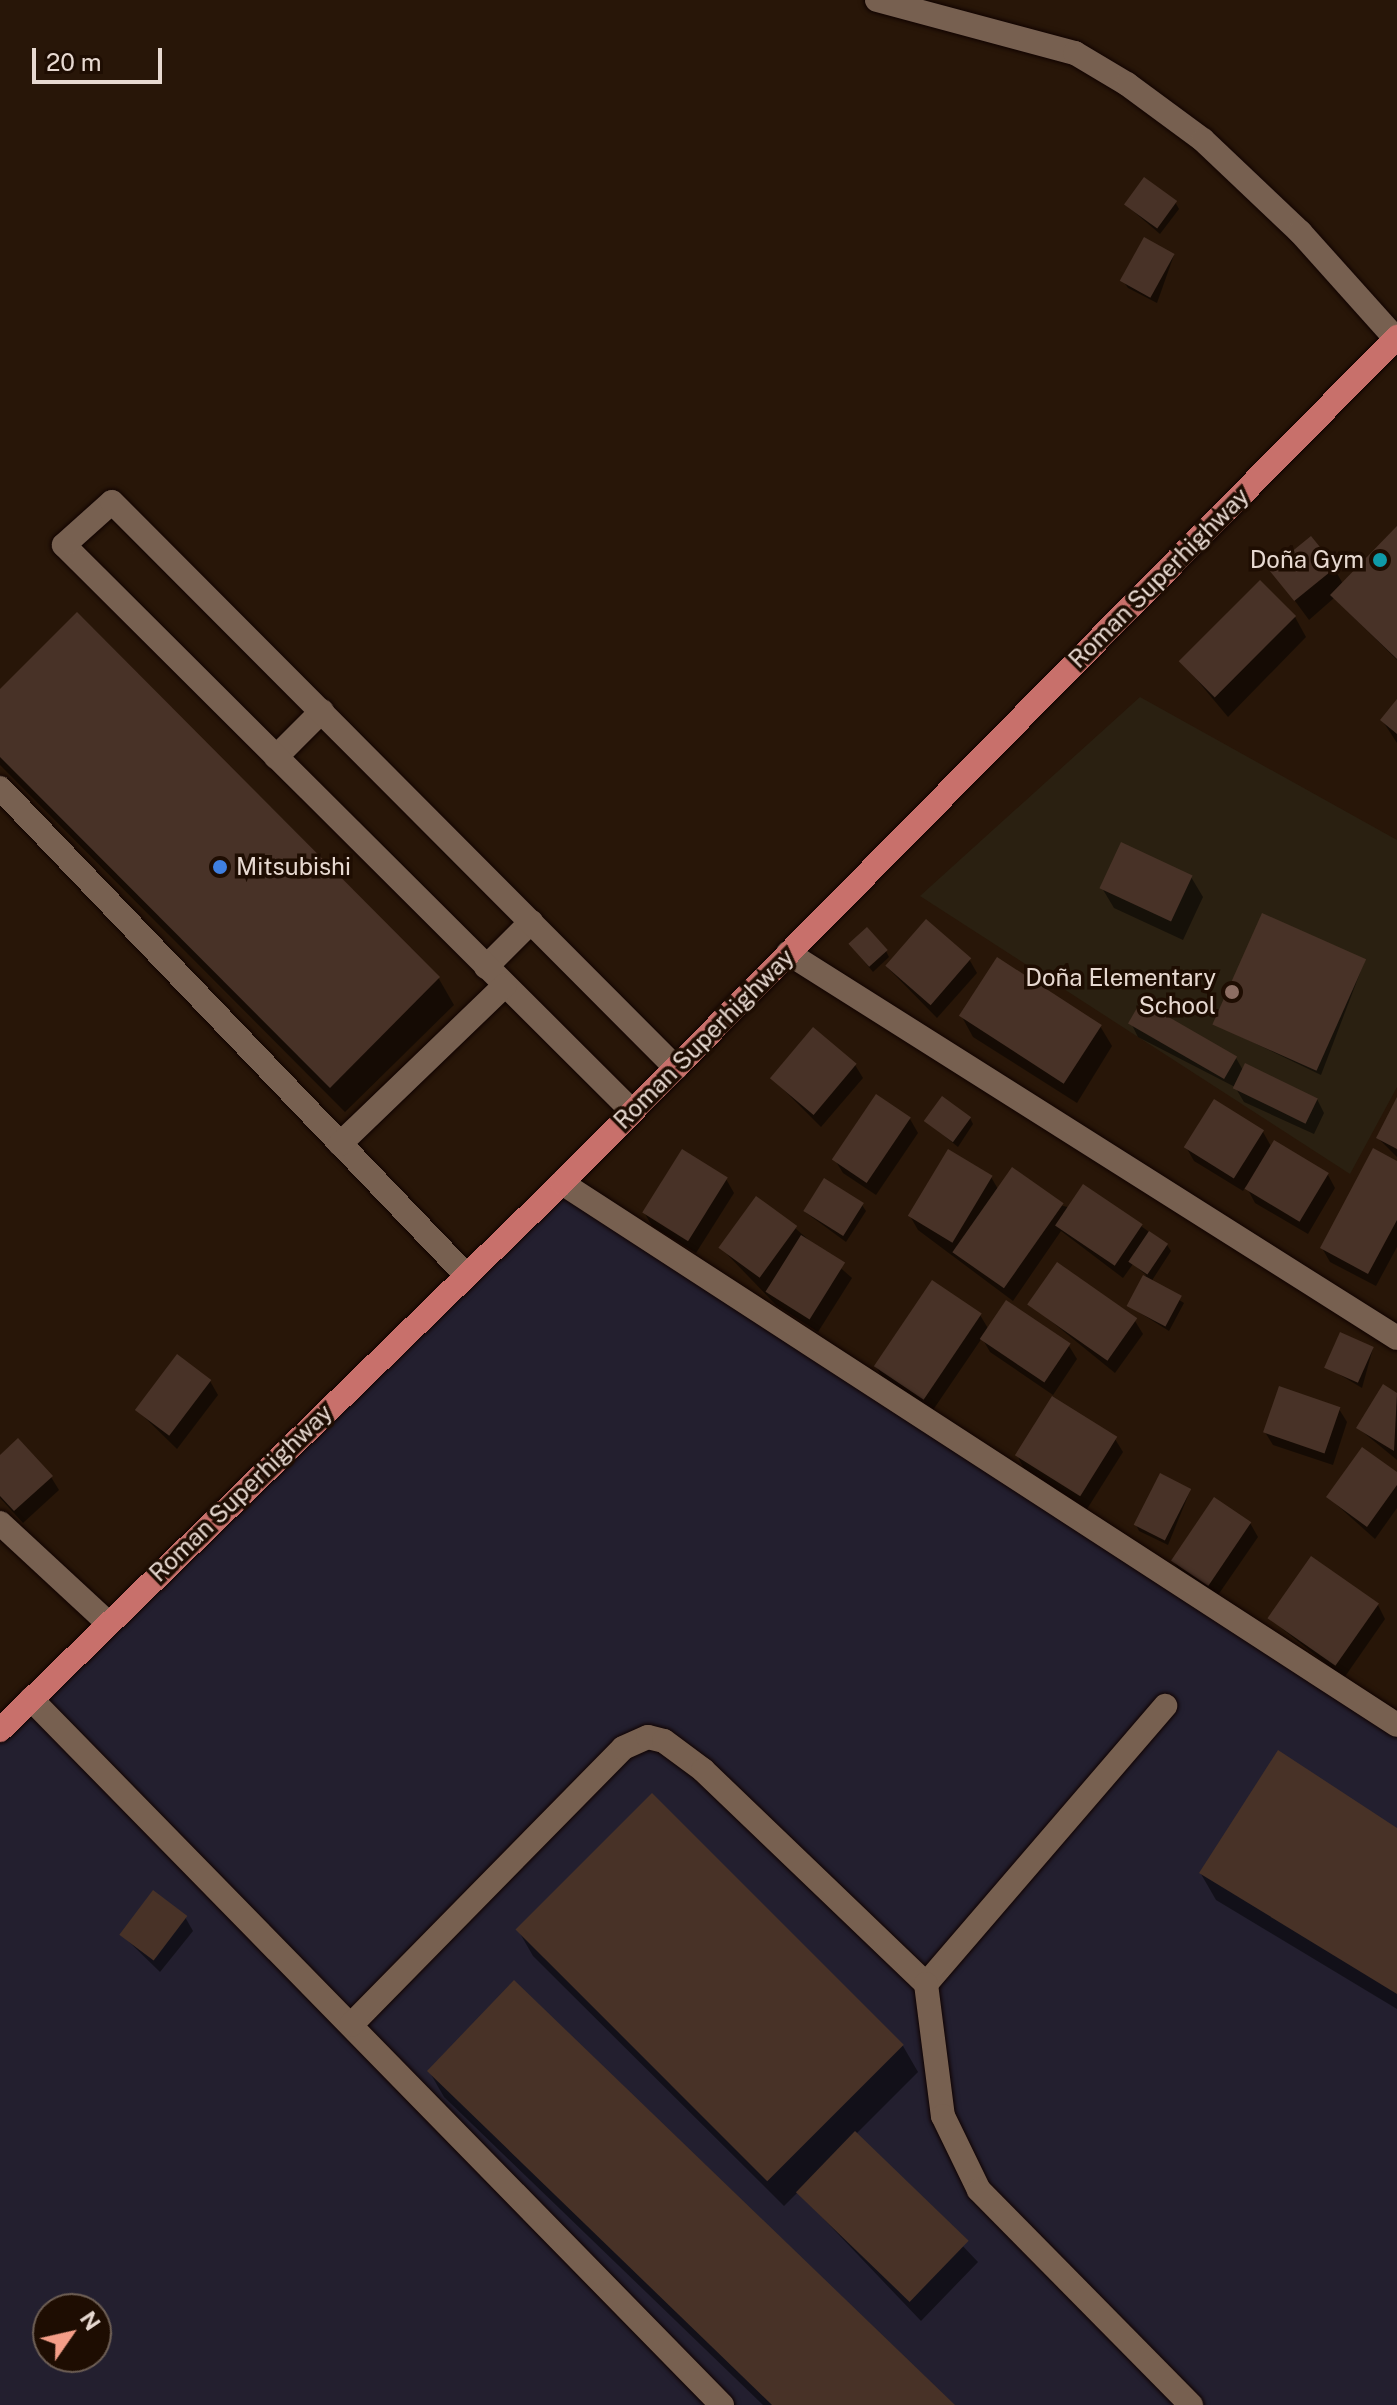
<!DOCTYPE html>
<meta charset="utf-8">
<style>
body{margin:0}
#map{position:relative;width:1397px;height:2405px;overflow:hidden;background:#281608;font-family:"Public Sans",sans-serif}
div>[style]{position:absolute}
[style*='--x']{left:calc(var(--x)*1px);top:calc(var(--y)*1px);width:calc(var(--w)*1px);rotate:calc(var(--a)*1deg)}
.industrial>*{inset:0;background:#231f2f}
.education>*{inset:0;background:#2a2011}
.shadow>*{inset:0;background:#0007}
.building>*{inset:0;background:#483227;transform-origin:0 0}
.roads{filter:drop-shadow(0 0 2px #100300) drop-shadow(0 0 2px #100300)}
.minor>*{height:24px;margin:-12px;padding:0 12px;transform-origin:12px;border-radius:12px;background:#776050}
.major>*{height:24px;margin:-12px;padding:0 12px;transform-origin:12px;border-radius:12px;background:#c8706b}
.dots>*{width:22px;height:22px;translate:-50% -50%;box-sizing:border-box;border:4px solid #1e0d02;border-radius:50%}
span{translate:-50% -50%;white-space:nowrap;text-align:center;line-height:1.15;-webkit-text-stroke:7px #1e0d02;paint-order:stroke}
.poi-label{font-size:24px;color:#e7d9d1}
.right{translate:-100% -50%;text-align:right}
.left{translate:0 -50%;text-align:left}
.street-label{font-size:24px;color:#e7d9d1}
.north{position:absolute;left:32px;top:2293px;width:80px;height:80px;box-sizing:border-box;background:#1e0d02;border:2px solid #6e5f55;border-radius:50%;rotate:56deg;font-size:22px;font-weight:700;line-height:32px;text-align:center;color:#e7d9d1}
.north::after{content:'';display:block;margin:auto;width:28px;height:36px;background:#f49e88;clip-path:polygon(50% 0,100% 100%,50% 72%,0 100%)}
.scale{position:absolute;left:32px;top:48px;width:130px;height:36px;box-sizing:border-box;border:4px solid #e7d9d1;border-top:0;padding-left:10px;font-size:24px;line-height:28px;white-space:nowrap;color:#e7d9d1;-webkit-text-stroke:6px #1e0d02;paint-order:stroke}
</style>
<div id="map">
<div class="industrial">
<i style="clip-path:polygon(evenodd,562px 1183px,1397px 1720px,1397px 2405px,0 2405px,0 1743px,562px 1183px,48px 2309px,96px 2309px,96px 2357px,48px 2357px,48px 2309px)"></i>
</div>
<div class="education">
<i style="clip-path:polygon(1140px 697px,1397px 840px,1397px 1087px,1350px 1174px,920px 896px)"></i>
</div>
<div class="shadow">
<i style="clip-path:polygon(1175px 202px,1179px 209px,1160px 234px,1126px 205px)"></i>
<i style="clip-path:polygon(1174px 255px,1157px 303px,1128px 288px,1124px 282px)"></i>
<i style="clip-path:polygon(1397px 528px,1397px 660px,1334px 598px,1309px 620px,1273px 571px,1334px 568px,1343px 584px)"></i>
<i style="clip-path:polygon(77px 615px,439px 979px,454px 1005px,345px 1112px,0 765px,0 692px)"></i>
<i style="clip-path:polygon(1295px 617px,1306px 637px,1228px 717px,1182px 662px)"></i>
<i style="clip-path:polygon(1397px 702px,1397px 743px,1382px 720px)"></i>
<i style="clip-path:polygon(1191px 877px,1203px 897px,1183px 940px,1114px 908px,1102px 888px)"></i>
<i style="clip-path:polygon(850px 944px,886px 951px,889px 957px,873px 972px)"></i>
<i style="clip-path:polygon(969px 959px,977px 973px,937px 1018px,886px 966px)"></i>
<i style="clip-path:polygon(1365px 960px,1321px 1075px,1217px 1025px)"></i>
<i style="clip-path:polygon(962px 1017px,1100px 1026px,1112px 1046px,1077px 1103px,973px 1037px)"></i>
<i style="clip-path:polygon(1131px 1023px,1236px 1058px,1244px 1072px,1317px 1099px,1324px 1113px,1314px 1134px,1244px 1102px,1235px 1087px,1138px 1037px)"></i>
<i style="clip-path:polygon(855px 1065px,863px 1078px,821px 1127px,772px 1078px)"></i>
<i style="clip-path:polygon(1397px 1102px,1397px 1157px,1378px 1138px)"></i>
<i style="clip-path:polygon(970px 1118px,973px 1124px,958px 1147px,927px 1122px)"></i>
<i style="clip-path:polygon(910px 1119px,918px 1133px,876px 1195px,843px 1173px,835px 1160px)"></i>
<i style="clip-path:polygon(1263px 1132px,1272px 1148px,1328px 1175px,1335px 1188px,1308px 1234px,1255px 1203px,1246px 1186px,1243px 1191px,1194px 1161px,1186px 1147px)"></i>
<i style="clip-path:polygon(1397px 1163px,1397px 1247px,1376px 1286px,1330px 1262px,1322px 1248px)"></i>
<i style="clip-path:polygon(991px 1177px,998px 1189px,1141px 1226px,1167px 1245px,1171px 1251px,1151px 1282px,1184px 1303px,1169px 1331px,1129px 1306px,1146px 1275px,1133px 1264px,1123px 1278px,1061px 1231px,1013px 1301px,918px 1230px,910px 1216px)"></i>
<i style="clip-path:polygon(726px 1179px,734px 1193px,696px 1253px,652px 1226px,644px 1212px)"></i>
<i style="clip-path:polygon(862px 1205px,866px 1211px,846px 1242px,805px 1212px)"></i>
<i style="clip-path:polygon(795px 1228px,852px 1278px,818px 1332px,776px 1305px,721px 1248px)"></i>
<i style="clip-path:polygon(1030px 1304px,1135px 1321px,1143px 1334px,1115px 1373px)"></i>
<i style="clip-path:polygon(980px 1315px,989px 1330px,1069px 1346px,1077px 1359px,1053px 1395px,990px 1352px,982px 1338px,931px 1413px,884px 1380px,876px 1367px)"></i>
<i style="clip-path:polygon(1373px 1348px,1362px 1388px,1327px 1367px)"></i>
<i style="clip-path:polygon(210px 1381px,218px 1395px,177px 1449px,137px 1410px)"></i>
<i style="clip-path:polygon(1383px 1386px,1397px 1395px,1397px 1460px,1358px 1428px)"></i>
<i style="clip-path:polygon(1339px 1409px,1347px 1422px,1333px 1465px,1273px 1445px,1265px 1432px)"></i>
<i style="clip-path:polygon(1115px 1439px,1123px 1452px,1087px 1509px,1024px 1469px,1017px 1455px)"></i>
<i style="clip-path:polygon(0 1457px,51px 1477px,59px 1490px,23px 1523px,0 1498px)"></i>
<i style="clip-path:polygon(1397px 1474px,1397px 1508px,1375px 1539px,1328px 1497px)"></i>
<i style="clip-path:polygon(1190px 1491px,1168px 1545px,1139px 1531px,1136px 1525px)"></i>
<i style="clip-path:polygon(1250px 1523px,1258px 1537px,1216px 1598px,1182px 1575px,1174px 1562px)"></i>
<i style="clip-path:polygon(1378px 1605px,1385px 1619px,1344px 1678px,1270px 1619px)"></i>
<i style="clip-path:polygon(1397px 1830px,1397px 2009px,1216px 1900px,1201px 1874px)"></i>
<i style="clip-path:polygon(185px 1917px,193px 1931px,160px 1972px,121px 1934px)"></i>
<i style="clip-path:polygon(518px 1930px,903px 2046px,918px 2072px,856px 2134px,978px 2262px,921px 2321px,798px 2192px,784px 2206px,533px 1956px)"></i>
<i style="clip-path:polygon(429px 2071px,952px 2405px,763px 2405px,444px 2097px)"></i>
</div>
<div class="building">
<i style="left:1144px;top:177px;width:41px;height:34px;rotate:36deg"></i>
<i style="left:1144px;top:237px;width:35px;height:50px;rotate:29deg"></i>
<i style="clip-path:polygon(1397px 526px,1397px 659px,1330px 595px)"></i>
<i style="left:1311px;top:536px;width:40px;height:54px;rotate:51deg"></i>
<i style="left:1260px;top:580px;width:51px;height:115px;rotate:45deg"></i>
<i style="clip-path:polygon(77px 612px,440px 977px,330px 1088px,0 757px,0 689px)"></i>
<i style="clip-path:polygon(1397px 699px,1397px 734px,1380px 720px)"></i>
<i style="left:1121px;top:842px;width:79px;height:51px;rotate:25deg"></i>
<i style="left:1262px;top:913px;width:114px;height:122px;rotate:24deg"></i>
<i style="left:926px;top:919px;width:60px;height:62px;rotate:41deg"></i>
<i style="left:867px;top:927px;width:31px;height:25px;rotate:48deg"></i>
<i style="left:997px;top:957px;width:125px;height:70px;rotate:33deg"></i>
<i style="left:1141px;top:1001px;width:111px;height:26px;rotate:30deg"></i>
<i style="left:813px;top:1027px;width:57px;height:67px;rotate:40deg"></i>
<i style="left:1245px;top:1063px;width:81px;height:28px;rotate:26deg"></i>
<i style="left:876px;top:1094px;width:42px;height:79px;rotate:34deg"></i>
<i style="left:942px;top:1096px;width:36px;height:31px;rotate:36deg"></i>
<i style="clip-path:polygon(1397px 1097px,1397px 1149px,1376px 1138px)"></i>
<i style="left:1214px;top:1099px;width:59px;height:57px;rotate:32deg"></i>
<i style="left:1274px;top:1140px;width:64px;height:57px;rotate:31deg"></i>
<i style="clip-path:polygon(1373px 1148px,1397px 1161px,1397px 1220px,1368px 1274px,1320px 1248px)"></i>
<i style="left:682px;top:1149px;width:54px;height:75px;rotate:32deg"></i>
<i style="left:948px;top:1149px;width:52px;height:78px;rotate:31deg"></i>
<i style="left:1012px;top:1167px;width:63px;height:104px;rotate:35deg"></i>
<i style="left:824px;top:1178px;width:47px;height:39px;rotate:32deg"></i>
<i style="left:1083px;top:1184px;width:72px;height:50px;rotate:34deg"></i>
<i style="left:756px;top:1196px;width:51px;height:64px;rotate:36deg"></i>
<i style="left:1149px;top:1231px;width:23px;height:37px;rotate:34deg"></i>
<i style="left:801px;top:1235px;width:52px;height:67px;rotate:32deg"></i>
<i style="left:1057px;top:1262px;width:98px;height:52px;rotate:35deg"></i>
<i style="left:1143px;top:1275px;width:44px;height:35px;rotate:28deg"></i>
<i style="left:932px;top:1280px;width:60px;height:104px;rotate:34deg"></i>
<i style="left:1006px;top:1300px;width:78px;height:47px;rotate:34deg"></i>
<i style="left:1340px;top:1332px;width:37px;height:39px;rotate:24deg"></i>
<i style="left:177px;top:1354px;width:43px;height:70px;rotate:37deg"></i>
<i style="clip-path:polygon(1383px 1384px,1397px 1393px,1394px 1451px,1356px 1428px)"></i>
<i style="left:1279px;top:1386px;width:65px;height:49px;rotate:19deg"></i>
<i style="left:1052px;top:1396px;width:77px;height:70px;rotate:32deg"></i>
<i style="clip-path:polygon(18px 1438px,53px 1476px,14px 1511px,0 1496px,0 1455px)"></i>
<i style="clip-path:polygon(1362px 1447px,1397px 1472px,1397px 1485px,1367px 1527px,1326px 1497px)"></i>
<i style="left:1160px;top:1473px;width:35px;height:58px;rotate:27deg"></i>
<i style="left:1214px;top:1497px;width:45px;height:77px;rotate:34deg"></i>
<i style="left:1311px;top:1556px;width:83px;height:76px;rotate:35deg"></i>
<i style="clip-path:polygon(1278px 1750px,1397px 1828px,1397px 1994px,1199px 1873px)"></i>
<i style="left:652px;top:1793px;width:356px;height:193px;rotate:45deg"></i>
<i style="left:153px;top:1890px;width:43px;height:56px;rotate:37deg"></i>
<i style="clip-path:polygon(514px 1980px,955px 2405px,772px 2405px,427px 2071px)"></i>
<i style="left:855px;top:2131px;width:158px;height:85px;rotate:44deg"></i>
</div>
<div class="roads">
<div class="minor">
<i style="--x:877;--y:0;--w:205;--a:15"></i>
<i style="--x:1075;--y:53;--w:61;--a:30.8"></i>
<i style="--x:1127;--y:84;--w:94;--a:36.4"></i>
<i style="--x:1203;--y:140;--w:134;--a:43.5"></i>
<i style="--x:1300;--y:232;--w:142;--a:48.1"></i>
<i style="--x:276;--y:757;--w:65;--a:-45"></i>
<i style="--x:0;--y:788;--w:675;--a:46.26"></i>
<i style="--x:788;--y:953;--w:720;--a:32.3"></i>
<i style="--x:486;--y:967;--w:64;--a:-45"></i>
<i style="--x:632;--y:1111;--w:802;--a:-135.1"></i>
<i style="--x:64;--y:545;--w:64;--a:-41.9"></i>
<i style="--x:112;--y:502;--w:799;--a:45.1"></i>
<i style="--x:340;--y:1144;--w:229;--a:-43.9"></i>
<i style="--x:562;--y:1183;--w:995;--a:32.99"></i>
<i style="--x:0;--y:1523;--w:146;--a:42.8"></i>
<i style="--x:31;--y:1699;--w:988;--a:45.62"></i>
<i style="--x:926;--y:1984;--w:367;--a:-49.3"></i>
<i style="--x:351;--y:2025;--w:388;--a:-45.5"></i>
<i style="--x:623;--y:1748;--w:27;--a:-24"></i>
<i style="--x:648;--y:1737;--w:16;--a:14"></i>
<i style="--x:664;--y:1741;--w:49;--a:36.6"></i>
<i style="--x:703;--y:1770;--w:309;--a:43.8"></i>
<i style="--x:926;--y:1984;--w:133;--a:82.7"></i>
<i style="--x:943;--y:2116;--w:82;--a:64.1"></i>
<i style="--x:979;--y:2190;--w:302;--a:45.4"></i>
</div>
<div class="major">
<i style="--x:0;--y:1730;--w:784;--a:-44.23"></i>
<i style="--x:562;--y:1183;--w:1189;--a:-45.37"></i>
</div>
</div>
<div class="dots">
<i style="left:1380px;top:560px;background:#0f9aa8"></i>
<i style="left:220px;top:867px;background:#3f7fe0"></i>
<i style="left:1232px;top:992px;background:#8d6e63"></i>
</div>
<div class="poi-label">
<span class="right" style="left:1364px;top:560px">Doña Gym</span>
<span class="left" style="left:236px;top:867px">Mitsubishi</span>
<span class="right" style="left:1216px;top:992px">Doña Elementary<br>School</span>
</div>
<div class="street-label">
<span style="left:1159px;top:578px;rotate:-45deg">Roman Superhighway</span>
<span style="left:704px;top:1039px;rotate:-45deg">Roman Superhighway</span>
<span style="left:241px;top:1493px;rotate:-44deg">Roman Superhighway</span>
</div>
<div class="north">N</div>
<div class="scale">20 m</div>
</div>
